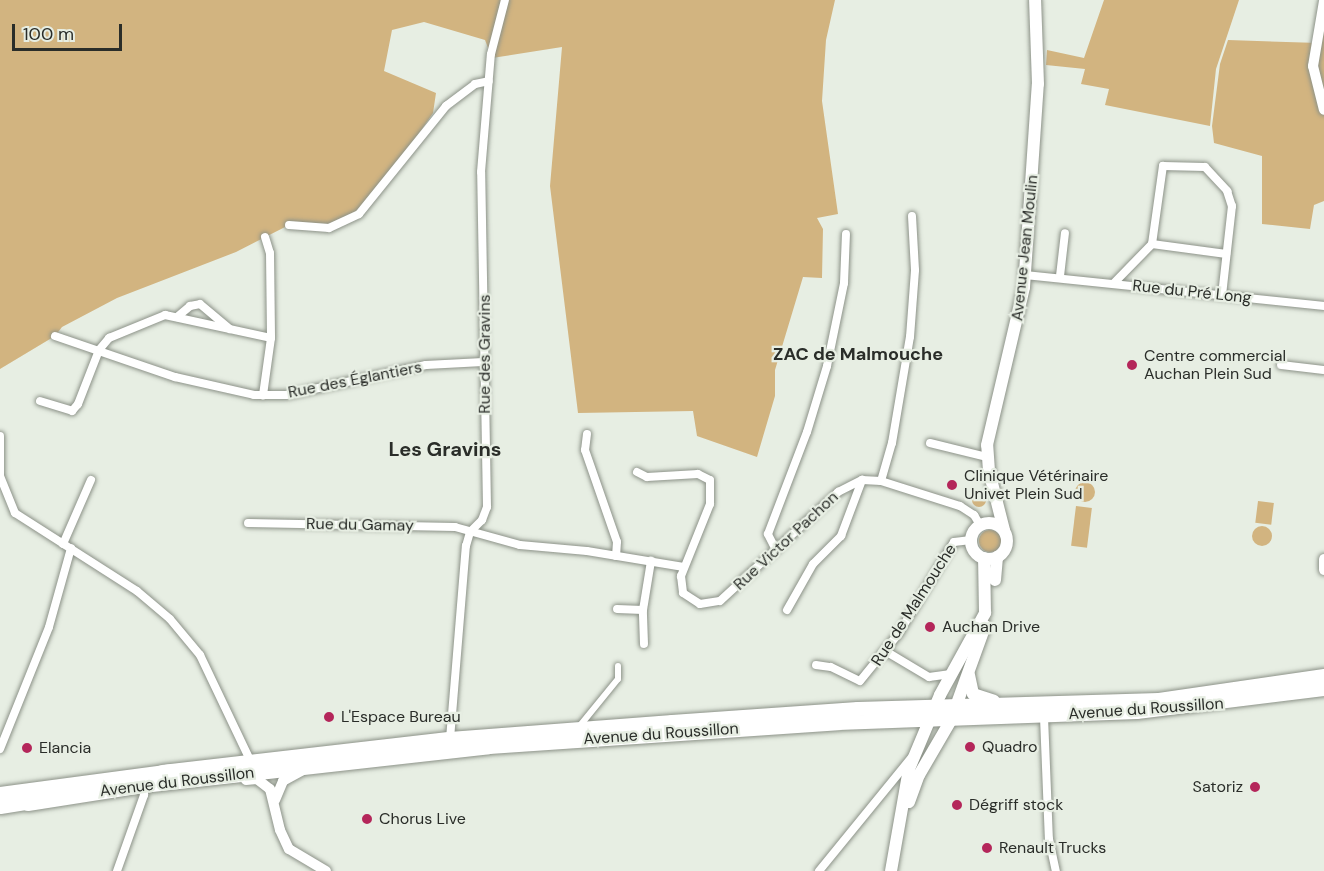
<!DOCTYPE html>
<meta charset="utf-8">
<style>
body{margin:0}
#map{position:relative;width:1324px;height:871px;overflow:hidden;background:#e7eee3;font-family:"DM Sans",sans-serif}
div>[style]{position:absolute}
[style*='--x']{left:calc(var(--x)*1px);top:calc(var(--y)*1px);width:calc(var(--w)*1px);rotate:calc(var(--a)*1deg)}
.green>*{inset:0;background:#d2b480;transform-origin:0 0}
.round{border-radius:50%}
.roads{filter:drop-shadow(0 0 2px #8c9288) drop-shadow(0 0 2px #8c9288)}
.pedestrian>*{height:6px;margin:-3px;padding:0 3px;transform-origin:3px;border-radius:3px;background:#fff}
.minor>*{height:8px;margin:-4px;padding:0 4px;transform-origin:4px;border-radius:4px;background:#fff}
.tertiary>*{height:10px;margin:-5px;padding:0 5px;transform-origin:5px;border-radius:5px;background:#fff}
.secondary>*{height:12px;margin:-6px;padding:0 6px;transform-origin:6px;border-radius:6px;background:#fff}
.secondary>.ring{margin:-6px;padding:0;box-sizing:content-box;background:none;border:12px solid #fff;border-radius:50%}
.primary>*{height:14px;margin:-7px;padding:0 7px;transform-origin:7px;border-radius:7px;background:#fff}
.motorway>*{height:15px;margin:-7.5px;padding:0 7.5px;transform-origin:7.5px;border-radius:7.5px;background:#fff}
.dots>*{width:16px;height:16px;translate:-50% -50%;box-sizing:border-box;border:3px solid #e7eee3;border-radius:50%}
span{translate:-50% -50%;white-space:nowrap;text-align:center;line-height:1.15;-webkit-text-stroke:4.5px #e7eee3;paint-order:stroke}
.street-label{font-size:16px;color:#2a2d29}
.poi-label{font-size:16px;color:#2a2d29}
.left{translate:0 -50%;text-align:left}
.right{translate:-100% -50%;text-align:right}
.neighbourhood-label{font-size:18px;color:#2a2d29;font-weight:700}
.quarter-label{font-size:20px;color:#2a2d29;font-weight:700}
.scale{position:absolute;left:12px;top:24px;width:110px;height:27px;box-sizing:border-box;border:3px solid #2a2d29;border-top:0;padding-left:8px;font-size:18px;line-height:21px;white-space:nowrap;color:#2a2d29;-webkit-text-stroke:4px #e7eee3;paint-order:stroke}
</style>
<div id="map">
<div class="green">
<i style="clip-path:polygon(0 0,835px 0,826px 40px,822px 101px,838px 214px,817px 218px,823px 229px,822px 278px,803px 277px,775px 370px,775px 396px,757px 457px,697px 436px,693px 411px,578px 413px,550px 186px,562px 47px,492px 58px,485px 40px,424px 22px,392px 30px,384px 71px,436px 93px,433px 113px,370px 204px,329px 228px,289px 225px,236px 252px,117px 298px,62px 327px,55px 336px,0 369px)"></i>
<i style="clip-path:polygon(1104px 0,1239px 0,1216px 69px,1210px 126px,1105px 105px,1109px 89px,1081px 84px,1085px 69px,1046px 65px,1047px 50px,1084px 58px)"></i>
<i style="clip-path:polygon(1324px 28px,1324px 201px,1314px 205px,1310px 229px,1262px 224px,1262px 156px,1214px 143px,1212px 126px,1220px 64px,1228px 40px,1319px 43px)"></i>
<i class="round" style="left:1075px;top:482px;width:20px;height:20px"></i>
<i class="round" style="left:972px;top:493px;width:14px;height:14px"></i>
<i style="left:1258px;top:501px;width:16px;height:22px;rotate:7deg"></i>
<i style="left:1076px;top:506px;width:16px;height:40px;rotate:7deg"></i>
<i class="round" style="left:1252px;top:526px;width:20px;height:20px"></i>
<i class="round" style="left:979px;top:530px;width:22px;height:22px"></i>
</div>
<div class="roads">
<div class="pedestrian">
<i style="--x:578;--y:728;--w:63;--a:-50.8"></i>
<i style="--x:618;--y:679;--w:13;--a:-90"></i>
</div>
<div class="minor">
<i style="--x:289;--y:225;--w:40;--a:4.3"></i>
<i style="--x:329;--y:228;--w:33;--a:-25"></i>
<i style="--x:359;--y:214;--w:139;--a:-51.1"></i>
<i style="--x:446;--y:106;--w:36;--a:-37"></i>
<i style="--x:475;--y:84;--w:14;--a:-12"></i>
<i style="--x:265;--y:237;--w:17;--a:73"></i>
<i style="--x:270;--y:253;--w:85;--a:89.3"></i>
<i style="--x:1152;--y:244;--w:75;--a:7.7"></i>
<i style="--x:1025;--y:275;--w:301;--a:5.9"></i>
<i style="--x:1060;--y:276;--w:43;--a:-83.4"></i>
<i style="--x:1114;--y:283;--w:54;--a:-45.7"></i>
<i style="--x:1152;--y:244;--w:79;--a:-82"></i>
<i style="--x:1163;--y:166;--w:42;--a:1.4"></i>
<i style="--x:1205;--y:167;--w:33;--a:47"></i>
<i style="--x:1227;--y:191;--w:16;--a:72"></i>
<i style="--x:1232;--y:206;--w:90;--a:96.4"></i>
<i style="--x:177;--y:317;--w:17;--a:-40"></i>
<i style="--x:190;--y:306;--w:10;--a:-11"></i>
<i style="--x:200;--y:304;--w:39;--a:40"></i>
<i style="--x:55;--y:336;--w:127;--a:18.9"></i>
<i style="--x:175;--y:377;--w:81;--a:12.8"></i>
<i style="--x:254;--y:395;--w:32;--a:0"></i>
<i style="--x:286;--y:395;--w:143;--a:-12.1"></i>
<i style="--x:426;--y:365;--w:57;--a:-3"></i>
<i style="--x:1281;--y:365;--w:43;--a:6.6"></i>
<i style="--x:40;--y:401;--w:34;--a:17"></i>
<i style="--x:72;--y:411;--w:9;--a:-49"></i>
<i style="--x:78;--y:404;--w:58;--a:-68.7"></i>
<i style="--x:99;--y:350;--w:16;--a:-50"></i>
<i style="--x:109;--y:338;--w:61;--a:-22.3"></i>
<i style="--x:165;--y:315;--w:108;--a:12.2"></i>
<i style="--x:271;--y:338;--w:58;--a:98"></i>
<i style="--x:587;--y:434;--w:16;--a:97"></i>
<i style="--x:585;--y:450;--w:97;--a:70.8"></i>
<i style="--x:617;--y:542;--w:14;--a:94"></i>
<i style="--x:0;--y:436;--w:40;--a:90"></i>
<i style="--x:0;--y:476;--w:40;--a:68"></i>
<i style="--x:15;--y:513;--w:145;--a:32.6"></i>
<i style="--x:137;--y:591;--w:43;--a:40.3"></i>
<i style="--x:170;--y:619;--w:47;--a:50.2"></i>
<i style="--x:200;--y:655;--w:119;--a:64.5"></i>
<i style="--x:930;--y:443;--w:59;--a:13.8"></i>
<i style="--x:637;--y:472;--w:11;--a:27"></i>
<i style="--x:647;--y:477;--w:51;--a:-3.4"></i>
<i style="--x:698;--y:474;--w:13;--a:27"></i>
<i style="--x:710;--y:480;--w:24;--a:90"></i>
<i style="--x:710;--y:504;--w:78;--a:111.9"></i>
<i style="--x:681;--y:576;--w:17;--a:83"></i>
<i style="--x:683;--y:593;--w:20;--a:33"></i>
<i style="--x:700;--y:604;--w:20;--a:-9"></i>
<i style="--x:720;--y:601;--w:161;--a:-42.7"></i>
<i style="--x:838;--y:492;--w:27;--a:-27"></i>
<i style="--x:862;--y:480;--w:19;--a:3"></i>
<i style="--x:881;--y:481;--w:83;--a:17.6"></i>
<i style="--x:960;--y:506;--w:17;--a:33"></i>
<i style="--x:974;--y:515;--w:12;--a:59"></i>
<i style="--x:881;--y:481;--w:40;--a:-74"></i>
<i style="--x:892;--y:443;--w:108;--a:-80.4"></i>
<i style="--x:910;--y:337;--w:67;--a:-85.7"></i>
<i style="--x:915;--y:270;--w:54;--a:-93.2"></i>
<i style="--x:248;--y:523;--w:207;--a:1.1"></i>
<i style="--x:455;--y:527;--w:67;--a:15.5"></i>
<i style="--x:520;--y:545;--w:67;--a:5.1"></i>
<i style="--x:587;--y:551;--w:98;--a:9.4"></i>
<i style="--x:63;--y:544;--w:70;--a:-66.4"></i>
<i style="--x:776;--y:550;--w:18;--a:-117"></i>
<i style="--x:768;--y:534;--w:109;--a:-69.1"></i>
<i style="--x:807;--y:432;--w:69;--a:-73.1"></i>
<i style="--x:827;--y:366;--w:85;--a:-78.4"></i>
<i style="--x:844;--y:283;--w:49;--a:-87.7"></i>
<i style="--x:617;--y:609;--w:26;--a:2"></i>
<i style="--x:787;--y:610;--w:53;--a:-60.5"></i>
<i style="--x:813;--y:564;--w:40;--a:-45"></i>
<i style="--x:841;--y:536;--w:60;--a:-69.4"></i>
<i style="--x:644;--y:644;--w:34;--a:-92"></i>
<i style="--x:643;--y:610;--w:50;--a:-80.7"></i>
<i style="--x:887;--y:652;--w:49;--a:30.8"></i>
<i style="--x:929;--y:677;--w:22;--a:-8"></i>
<i style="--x:816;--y:665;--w:15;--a:8"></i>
<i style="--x:831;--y:667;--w:32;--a:26"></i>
<i style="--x:860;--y:681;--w:62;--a:-50.9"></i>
<i style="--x:899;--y:633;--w:106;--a:-58.9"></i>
<i style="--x:954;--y:542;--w:17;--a:-7"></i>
<i style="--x:1044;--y:717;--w:122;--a:87.7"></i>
<i style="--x:1049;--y:839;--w:33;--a:78"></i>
<i style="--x:450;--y:739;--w:194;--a:-85.3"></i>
<i style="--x:466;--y:546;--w:15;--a:-74"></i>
<i style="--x:470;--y:532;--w:17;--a:-45"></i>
<i style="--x:482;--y:520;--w:14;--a:-69"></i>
<i style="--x:487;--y:507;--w:335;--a:-91"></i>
<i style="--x:481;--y:172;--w:118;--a:-85.2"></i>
<i style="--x:491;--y:54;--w:56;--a:-75.5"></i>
<i style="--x:0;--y:749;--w:131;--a:-68.1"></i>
<i style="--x:49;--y:627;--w:82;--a:-74.4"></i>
<i style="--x:117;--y:871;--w:81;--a:-70.4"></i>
<i style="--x:144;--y:795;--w:9;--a:-96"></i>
<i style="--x:819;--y:871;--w:146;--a:-50.8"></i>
</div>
<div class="tertiary">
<i style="--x:1324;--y:1;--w:66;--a:99.6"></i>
<i style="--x:1313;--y:66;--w:45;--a:76"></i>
<i style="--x:1324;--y:559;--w:11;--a:90"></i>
<i style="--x:246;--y:780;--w:11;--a:-5"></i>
<i style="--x:257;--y:779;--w:16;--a:38"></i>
<i style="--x:270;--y:789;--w:42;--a:76.3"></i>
<i style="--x:280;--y:830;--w:21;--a:65"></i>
<i style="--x:289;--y:849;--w:43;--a:30.7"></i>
<i style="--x:275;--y:800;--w:21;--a:-67"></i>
<i style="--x:283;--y:781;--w:21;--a:-29"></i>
</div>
<div class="secondary">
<i class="ring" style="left:971px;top:523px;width:24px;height:24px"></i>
<i style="--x:1004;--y:530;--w:61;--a:-104.3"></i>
<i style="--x:989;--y:471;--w:26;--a:-94"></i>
<i style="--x:987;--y:445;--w:162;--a:-76.8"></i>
<i style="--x:1024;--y:287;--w:203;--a:-86.1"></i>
<i style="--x:1038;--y:84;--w:84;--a:-92"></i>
<i style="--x:995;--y:580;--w:23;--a:-85"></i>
<i style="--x:969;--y:675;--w:19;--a:78"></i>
<i style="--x:973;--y:694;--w:22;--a:18"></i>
<i style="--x:909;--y:802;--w:29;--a:-70"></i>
<i style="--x:919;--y:775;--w:64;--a:-59.8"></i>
<i style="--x:951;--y:720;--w:100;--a:-70.1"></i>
<i style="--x:891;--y:871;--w:104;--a:-80"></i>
<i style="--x:909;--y:769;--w:80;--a:-67.3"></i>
<i style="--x:940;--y:695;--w:94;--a:-61.2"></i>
<i style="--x:985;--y:613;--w:55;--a:-91"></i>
</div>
<div class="primary">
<i style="--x:163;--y:772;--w:289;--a:-6.6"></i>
<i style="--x:450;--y:739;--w:223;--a:-4.4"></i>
<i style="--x:672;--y:722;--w:186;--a:-4"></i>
<i style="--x:858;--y:709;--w:301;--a:-1.7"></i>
<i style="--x:1159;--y:700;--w:167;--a:-8.3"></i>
<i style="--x:28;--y:804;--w:116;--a:-8.9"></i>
<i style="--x:143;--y:786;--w:348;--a:-6.4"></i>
<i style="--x:489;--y:747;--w:350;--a:-3.9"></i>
<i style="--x:838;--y:723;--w:299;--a:-2.1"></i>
<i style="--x:1137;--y:712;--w:188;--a:-7"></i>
</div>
<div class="motorway">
<i style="--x:0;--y:794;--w:174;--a:-7.6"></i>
<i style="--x:0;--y:806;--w:38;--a:-9"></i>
</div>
</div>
<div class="dots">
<i style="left:1132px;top:365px;background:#b4265a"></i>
<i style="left:952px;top:485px;background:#b4265a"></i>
<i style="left:930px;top:627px;background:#b4265a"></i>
<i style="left:329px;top:717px;background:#b4265a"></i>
<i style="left:970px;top:747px;background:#b4265a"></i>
<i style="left:27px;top:748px;background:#b4265a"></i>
<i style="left:1255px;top:787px;background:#b4265a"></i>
<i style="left:957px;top:805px;background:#b4265a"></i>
<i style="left:367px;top:819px;background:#b4265a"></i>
<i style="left:987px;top:848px;background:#b4265a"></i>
</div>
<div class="street-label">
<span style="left:1025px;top:248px;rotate:-84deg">Avenue Jean Moulin</span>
<span style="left:1192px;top:292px;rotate:6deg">Rue du Pré Long</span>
<span style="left:485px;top:354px;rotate:-90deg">Rue des Gravins</span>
<span style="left:355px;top:380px;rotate:-11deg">Rue des Églantiers</span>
<span style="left:360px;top:525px;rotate:1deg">Rue du Gamay</span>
<span style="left:786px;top:541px;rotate:-43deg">Rue Victor Pachon</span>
<span style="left:914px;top:605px;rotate:-57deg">Rue de Malmouche</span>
<span style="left:1146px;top:709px;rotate:-4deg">Avenue du Roussillon</span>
<span style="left:661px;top:734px;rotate:-4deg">Avenue du Roussillon</span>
<span style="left:177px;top:782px;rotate:-7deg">Avenue du Roussillon</span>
</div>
<div class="poi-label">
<span class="left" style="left:1144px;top:365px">Centre commercial<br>Auchan Plein Sud</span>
<span class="left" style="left:964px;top:485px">Clinique Vétérinaire<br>Univet Plein Sud</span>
<span class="left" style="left:942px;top:627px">Auchan Drive</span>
<span class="left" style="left:341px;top:717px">L'Espace Bureau</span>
<span class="left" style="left:982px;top:747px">Quadro</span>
<span class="left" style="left:39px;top:748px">Elancia</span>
<span class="right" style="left:1243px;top:787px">Satoriz</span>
<span class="left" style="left:969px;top:805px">Dégriff stock</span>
<span class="left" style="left:379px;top:819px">Chorus Live</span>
<span class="left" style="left:999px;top:848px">Renault Trucks</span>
</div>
<div class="neighbourhood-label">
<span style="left:858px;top:354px">ZAC de Malmouche</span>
</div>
<div class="quarter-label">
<span style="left:445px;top:449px">Les Gravins</span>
</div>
<div class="scale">100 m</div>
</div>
